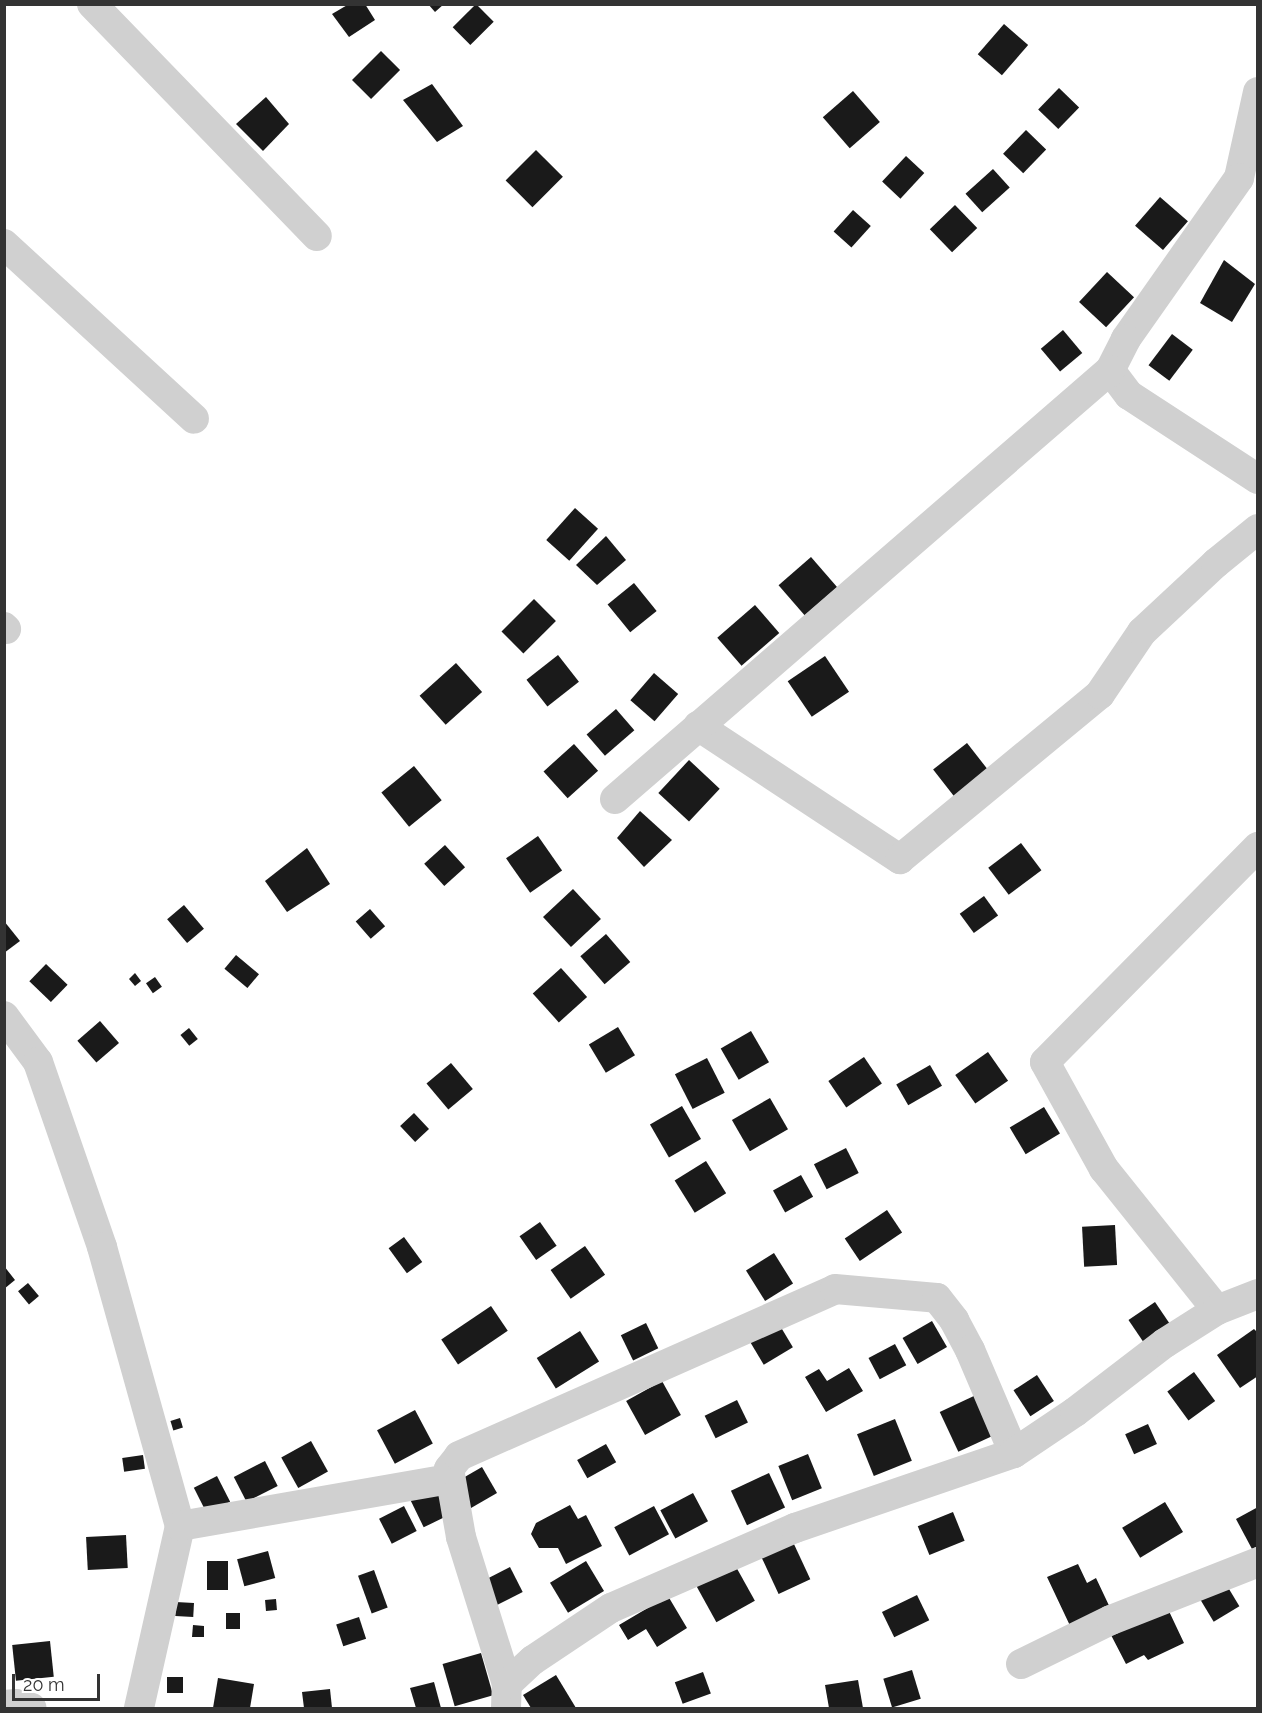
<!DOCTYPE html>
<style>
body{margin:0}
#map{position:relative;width:1262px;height:1713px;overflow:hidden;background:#fff;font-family:Raleway,sans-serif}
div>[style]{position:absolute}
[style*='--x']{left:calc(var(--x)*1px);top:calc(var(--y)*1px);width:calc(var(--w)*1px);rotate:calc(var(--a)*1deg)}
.building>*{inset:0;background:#1a1a1a;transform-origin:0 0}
.street>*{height:30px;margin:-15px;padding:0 15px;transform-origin:15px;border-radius:15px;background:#d0d0d0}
span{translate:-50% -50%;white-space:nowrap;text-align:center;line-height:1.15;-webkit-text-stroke:6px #fff;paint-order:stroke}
.frame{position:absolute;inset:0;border:6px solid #333;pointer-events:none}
.scale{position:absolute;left:12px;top:1674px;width:88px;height:27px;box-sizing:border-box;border:3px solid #333;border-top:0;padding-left:8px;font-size:18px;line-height:21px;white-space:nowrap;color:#333;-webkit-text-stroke:4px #fff;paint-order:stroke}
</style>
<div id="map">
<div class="building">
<i style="clip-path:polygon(349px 4px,365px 4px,375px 20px,349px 37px,332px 14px)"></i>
<i style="clip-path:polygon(428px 4px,444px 4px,435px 12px)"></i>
<i style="left:476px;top:4px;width:25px;height:33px;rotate:45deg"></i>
<i style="left:1004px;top:24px;width:32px;height:40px;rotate:41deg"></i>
<i style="left:381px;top:51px;width:27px;height:41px;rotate:45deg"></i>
<i style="clip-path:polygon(432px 84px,463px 126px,437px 142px,403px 100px)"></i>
<i style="left:1059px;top:88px;width:28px;height:30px;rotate:44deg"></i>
<i style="left:853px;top:91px;width:41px;height:40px;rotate:49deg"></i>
<i style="clip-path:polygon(266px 97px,289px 124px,263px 151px,236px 124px)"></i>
<i style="left:1026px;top:130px;width:28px;height:33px;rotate:44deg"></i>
<i style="left:536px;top:150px;width:38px;height:43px;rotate:45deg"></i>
<i style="left:906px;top:156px;width:25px;height:35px;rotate:43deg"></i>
<i style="left:993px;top:169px;width:25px;height:37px;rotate:48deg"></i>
<i style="left:1160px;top:197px;width:37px;height:38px;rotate:41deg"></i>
<i style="left:955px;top:205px;width:32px;height:35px;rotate:46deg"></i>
<i style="left:853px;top:210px;width:24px;height:29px;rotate:42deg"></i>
<i style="clip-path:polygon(1224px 260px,1255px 284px,1232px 322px,1200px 303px)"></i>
<i style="left:1107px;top:272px;width:37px;height:41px;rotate:43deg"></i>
<i style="left:1063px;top:330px;width:30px;height:29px;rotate:50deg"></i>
<i style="left:1172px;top:334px;width:26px;height:39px;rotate:37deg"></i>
<i style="left:575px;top:508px;width:31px;height:43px;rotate:42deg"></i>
<i style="clip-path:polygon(606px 536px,626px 560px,597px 585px,576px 565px)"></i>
<i style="left:811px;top:557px;width:40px;height:43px;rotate:49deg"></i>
<i style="left:634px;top:583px;width:36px;height:34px;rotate:51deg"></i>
<i style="left:534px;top:599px;width:31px;height:46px;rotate:45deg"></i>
<i style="left:755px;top:605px;width:37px;height:50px;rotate:49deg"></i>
<i style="left:558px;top:655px;width:34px;height:40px;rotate:52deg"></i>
<i style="left:825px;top:656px;width:43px;height:45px;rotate:56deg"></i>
<i style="left:456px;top:663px;width:39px;height:49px;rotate:48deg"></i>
<i style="left:654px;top:673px;width:32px;height:36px;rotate:41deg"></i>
<i style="left:616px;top:709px;width:28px;height:39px;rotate:49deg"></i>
<i style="left:967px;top:743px;width:34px;height:43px;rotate:52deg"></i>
<i style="left:574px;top:744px;width:36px;height:41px;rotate:48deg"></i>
<i style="left:689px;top:760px;width:42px;height:45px;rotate:43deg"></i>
<i style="left:414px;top:766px;width:44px;height:42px;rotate:51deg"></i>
<i style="clip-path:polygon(640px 811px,672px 840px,644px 867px,617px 838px)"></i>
<i style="left:538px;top:836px;width:42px;height:39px;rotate:55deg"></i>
<i style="left:1021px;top:843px;width:34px;height:41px;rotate:53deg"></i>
<i style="left:445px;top:845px;width:30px;height:28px;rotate:48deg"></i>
<i style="clip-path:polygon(307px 848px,330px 884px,287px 912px,265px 881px)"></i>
<i style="left:573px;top:889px;width:41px;height:41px;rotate:47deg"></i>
<i style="left:984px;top:896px;width:24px;height:30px;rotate:54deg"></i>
<i style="left:184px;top:905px;width:31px;height:22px;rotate:50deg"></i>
<i style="left:370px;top:909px;width:23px;height:19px;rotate:49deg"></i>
<i style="clip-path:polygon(4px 921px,20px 941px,4px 953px)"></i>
<i style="left:606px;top:934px;width:37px;height:34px;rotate:49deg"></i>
<i style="left:236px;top:955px;width:30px;height:18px;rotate:40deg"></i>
<i style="left:46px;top:964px;width:30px;height:24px;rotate:44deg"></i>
<i style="left:561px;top:968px;width:39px;height:38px;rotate:48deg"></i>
<i style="clip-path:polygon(135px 973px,141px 981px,135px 986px,129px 979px)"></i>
<i style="left:155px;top:977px;width:12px;height:11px;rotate:55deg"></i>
<i style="left:100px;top:1021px;width:29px;height:30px;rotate:49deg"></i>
<i style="left:618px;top:1027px;width:33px;height:34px;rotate:59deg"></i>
<i style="left:189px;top:1028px;width:14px;height:11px;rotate:51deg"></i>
<i style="left:751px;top:1031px;width:36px;height:35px;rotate:60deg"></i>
<i style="left:988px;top:1052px;width:35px;height:40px;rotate:55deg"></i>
<i style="left:864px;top:1057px;width:32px;height:43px;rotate:56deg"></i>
<i style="left:707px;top:1058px;width:39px;height:36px;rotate:63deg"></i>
<i style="left:451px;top:1063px;width:34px;height:32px;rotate:50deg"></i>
<i style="left:930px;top:1065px;width:24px;height:39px;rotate:60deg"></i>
<i style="left:770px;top:1098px;width:36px;height:44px;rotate:60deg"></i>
<i style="left:682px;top:1106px;width:38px;height:37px;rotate:60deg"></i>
<i style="left:1044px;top:1107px;width:31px;height:40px;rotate:59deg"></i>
<i style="left:414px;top:1113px;width:22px;height:19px;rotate:47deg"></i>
<i style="left:846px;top:1148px;width:28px;height:36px;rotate:63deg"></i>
<i style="left:706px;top:1161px;width:38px;height:37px;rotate:58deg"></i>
<i style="left:801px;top:1175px;width:25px;height:32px;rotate:61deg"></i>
<i style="left:887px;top:1210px;width:27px;height:51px;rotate:56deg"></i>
<i style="left:540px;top:1222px;width:29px;height:25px;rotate:55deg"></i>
<i style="left:1115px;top:1225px;width:40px;height:33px;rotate:87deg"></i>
<i style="left:404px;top:1237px;width:31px;height:19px;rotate:54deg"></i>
<i style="left:585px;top:1246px;width:35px;height:42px;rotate:55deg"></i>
<i style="left:774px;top:1253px;width:36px;height:33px;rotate:58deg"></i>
<i style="clip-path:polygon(4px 1266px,15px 1280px,4px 1289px)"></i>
<i style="left:28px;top:1283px;width:17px;height:13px;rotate:50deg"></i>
<i style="left:1155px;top:1302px;width:30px;height:32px;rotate:56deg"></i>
<i style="left:491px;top:1306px;width:30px;height:60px;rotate:56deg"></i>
<i style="left:932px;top:1321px;width:30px;height:34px;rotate:60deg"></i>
<i style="left:646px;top:1323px;width:28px;height:28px;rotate:64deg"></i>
<i style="left:779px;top:1324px;width:27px;height:34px;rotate:59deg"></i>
<i style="clip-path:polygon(1254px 1329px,1258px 1333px,1258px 1376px,1240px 1388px,1217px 1355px)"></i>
<i style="left:580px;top:1331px;width:36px;height:51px;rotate:58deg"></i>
<i style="left:895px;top:1344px;width:24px;height:30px;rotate:62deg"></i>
<i style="clip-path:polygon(849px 1368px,863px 1391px,826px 1412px,805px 1377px,819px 1369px,827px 1381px)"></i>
<i style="left:1194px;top:1372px;width:36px;height:33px;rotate:54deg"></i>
<i style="left:1037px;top:1375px;width:31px;height:28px;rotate:57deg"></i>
<i style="left:662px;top:1381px;width:39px;height:41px;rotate:61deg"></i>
<i style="left:976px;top:1395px;width:44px;height:40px;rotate:65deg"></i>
<i style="left:737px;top:1400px;width:25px;height:36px;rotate:64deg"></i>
<i style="left:415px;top:1410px;width:38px;height:43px;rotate:62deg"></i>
<i style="left:180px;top:1418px;width:10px;height:10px;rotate:73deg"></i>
<i style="left:895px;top:1419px;width:45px;height:41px;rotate:68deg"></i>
<i style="left:1148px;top:1424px;width:22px;height:25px;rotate:66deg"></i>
<i style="left:311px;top:1441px;width:35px;height:34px;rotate:61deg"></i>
<i style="left:606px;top:1444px;width:21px;height:33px;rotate:61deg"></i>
<i style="left:808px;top:1454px;width:37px;height:32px;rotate:68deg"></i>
<i style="left:143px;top:1455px;width:14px;height:21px;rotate:82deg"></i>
<i style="left:265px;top:1461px;width:28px;height:35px;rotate:63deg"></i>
<i style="left:482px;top:1467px;width:30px;height:34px;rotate:60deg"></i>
<i style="left:769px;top:1473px;width:38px;height:42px;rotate:65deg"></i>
<i style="left:217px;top:1476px;width:29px;height:26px;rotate:63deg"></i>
<i style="left:442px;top:1485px;width:30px;height:35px;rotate:64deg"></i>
<i style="left:693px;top:1493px;width:32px;height:37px;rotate:62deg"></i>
<i style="left:1165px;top:1502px;width:35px;height:50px;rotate:59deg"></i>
<i style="clip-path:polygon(570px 1505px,578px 1519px,586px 1515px,602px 1546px,566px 1564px,558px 1548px,539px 1548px,531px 1534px,536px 1523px)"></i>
<i style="left:404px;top:1506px;width:28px;height:28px;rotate:63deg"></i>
<i style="left:654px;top:1506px;width:32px;height:45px;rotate:62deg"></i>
<i style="clip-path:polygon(1258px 1507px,1258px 1546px,1252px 1549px,1236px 1519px)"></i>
<i style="left:953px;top:1512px;width:31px;height:38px;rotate:68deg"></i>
<i style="left:126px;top:1535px;width:33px;height:40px;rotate:87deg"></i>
<i style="left:793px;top:1542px;width:41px;height:35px;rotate:65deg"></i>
<i style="left:268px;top:1551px;width:28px;height:32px;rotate:75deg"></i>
<i style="left:207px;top:1561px;width:21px;height:29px"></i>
<i style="left:586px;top:1561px;width:35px;height:42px;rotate:59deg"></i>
<i style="clip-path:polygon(1078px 1564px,1087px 1583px,1096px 1578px,1113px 1614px,1073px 1632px,1047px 1577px)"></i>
<i style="left:735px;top:1565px;width:41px;height:44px;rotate:61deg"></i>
<i style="left:510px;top:1567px;width:28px;height:35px;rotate:63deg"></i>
<i style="left:374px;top:1570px;width:40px;height:17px;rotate:70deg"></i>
<i style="left:1226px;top:1584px;width:26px;height:30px;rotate:59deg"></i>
<i style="left:917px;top:1595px;width:28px;height:39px;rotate:64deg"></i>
<i style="clip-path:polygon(668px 1596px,687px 1628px,657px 1647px,646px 1629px,628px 1640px,619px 1625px)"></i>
<i style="left:276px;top:1599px;width:11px;height:11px;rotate:85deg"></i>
<i style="left:176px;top:1602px;width:18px;height:14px;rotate:3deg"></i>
<i style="clip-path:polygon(1167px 1607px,1184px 1643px,1148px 1660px,1144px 1655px,1126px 1664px,1111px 1635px)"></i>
<i style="left:226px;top:1613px;width:14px;height:16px"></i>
<i style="left:359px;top:1617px;width:23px;height:24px;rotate:72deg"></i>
<i style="clip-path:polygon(193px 1625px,204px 1626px,204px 1637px,192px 1637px)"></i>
<i style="left:50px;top:1641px;width:36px;height:38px;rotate:84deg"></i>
<i style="left:481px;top:1653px;width:44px;height:40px;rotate:74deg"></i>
<i style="left:912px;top:1670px;width:30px;height:30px;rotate:73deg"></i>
<i style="left:703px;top:1672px;width:23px;height:30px;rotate:70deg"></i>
<i style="clip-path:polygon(556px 1675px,576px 1708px,531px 1708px,523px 1695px)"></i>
<i style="left:167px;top:1677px;width:16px;height:16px"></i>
<i style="clip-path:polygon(218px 1678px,254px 1684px,250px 1708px,213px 1708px)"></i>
<i style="clip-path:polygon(858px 1680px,863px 1708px,829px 1708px,825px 1685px)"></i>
<i style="clip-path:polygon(434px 1682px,441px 1708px,416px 1708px,410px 1688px)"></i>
<i style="clip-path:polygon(330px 1689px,332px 1708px,304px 1708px,302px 1692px)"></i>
</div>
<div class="street">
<i style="--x:92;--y:4;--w:323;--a:45.9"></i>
<i style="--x:1258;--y:92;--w:88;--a:102.5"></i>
<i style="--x:1239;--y:178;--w:197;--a:125.1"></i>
<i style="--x:1126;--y:339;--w:35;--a:117"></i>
<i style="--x:1110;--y:370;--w:31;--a:53"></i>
<i style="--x:1129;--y:395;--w:154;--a:33.1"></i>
<i style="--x:4;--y:244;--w:258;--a:42.6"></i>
<i style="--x:4;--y:627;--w:3;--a:45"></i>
<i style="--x:698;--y:726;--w:242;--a:33.4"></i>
<i style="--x:900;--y:859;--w:259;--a:-39.5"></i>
<i style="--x:1100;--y:694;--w:75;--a:-55.9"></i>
<i style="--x:1142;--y:632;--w:101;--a:-43"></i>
<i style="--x:1216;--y:563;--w:54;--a:-39"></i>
<i style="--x:615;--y:799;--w:655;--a:-40.91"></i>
<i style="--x:4;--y:1016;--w:57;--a:53.5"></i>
<i style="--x:38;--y:1062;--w:196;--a:70.9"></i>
<i style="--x:102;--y:1247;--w:290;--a:74.4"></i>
<i style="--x:180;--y:1526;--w:187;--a:102.7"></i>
<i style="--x:1217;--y:1310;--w:181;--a:-128.7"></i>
<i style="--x:1104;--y:1169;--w:122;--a:-118.9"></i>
<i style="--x:1045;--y:1062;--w:303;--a:-45.3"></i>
<i style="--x:180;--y:1526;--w:274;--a:-9.9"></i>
<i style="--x:1021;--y:1664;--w:100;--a:-26.1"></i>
<i style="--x:1111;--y:1620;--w:158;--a:-21.5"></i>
<i style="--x:507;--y:1684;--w:154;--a:-107.4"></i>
<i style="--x:461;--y:1537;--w:69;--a:-100"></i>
<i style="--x:449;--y:1469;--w:16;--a:-52"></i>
<i style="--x:459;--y:1456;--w:411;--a:-23.9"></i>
<i style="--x:835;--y:1289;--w:102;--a:5"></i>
<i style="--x:937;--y:1298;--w:28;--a:52"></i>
<i style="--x:954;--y:1320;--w:34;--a:62"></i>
<i style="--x:970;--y:1350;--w:112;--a:66.9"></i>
<i style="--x:4;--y:1705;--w:12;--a:-5"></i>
<i style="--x:16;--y:1704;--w:16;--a:14"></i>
<i style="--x:506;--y:1708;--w:24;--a:-88"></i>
<i style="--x:507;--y:1684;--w:35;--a:-43"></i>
<i style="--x:533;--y:1660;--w:94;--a:-33.7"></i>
<i style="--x:611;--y:1608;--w:201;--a:-23.5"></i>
<i style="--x:795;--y:1528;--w:231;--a:-18.9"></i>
<i style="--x:1014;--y:1453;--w:73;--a:-33.9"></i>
<i style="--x:1075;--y:1412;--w:113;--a:-37.5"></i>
<i style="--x:1165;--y:1343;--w:62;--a:-32.4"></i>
<i style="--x:1217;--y:1310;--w:44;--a:-21.3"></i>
</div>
<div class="frame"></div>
<div class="scale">20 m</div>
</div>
